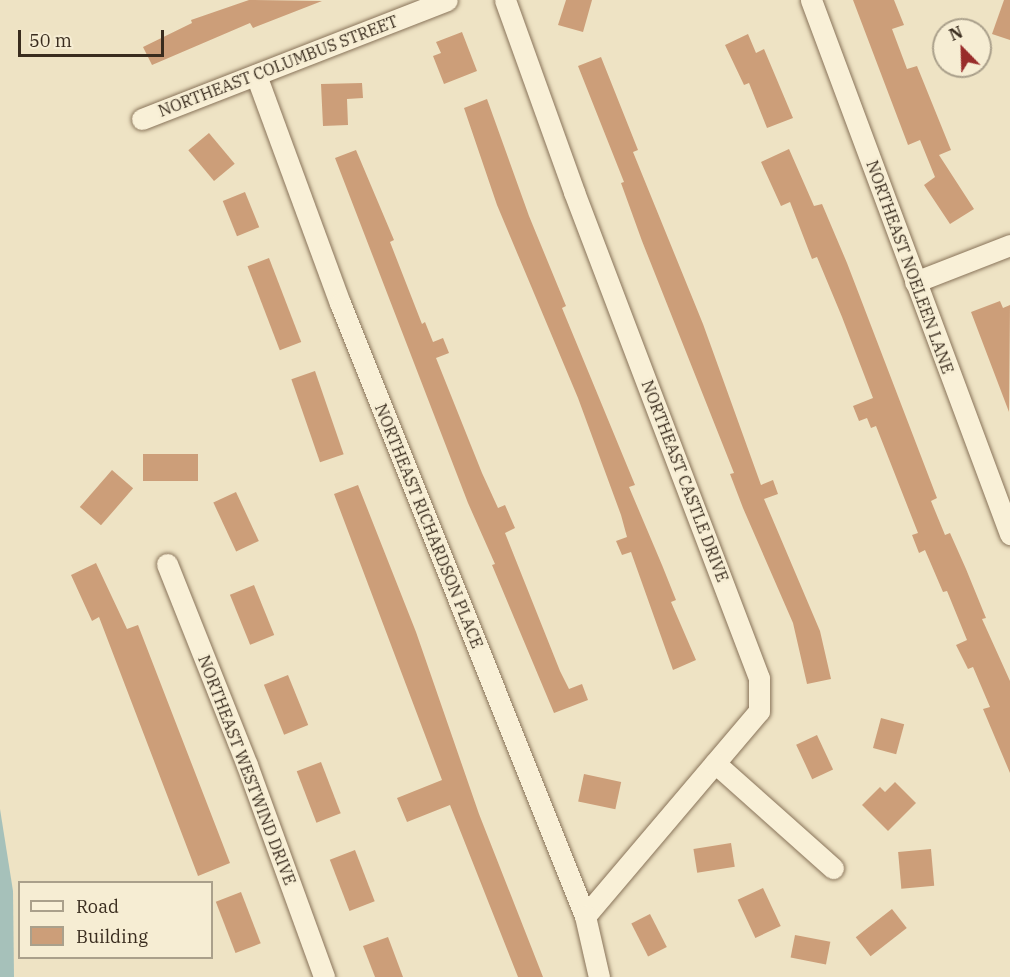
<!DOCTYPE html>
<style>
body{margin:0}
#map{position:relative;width:1010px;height:977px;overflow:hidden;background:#eee3c4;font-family:"IBM Plex Serif",serif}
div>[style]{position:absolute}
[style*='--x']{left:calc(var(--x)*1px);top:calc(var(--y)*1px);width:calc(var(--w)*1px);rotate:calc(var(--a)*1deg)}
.water>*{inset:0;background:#a6c1ba}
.building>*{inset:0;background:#cc9e79;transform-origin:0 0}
.roads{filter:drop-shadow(0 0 2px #89745a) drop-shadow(0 0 2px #89745a)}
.minor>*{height:21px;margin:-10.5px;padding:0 10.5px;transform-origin:10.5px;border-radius:10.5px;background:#f9f0d7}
span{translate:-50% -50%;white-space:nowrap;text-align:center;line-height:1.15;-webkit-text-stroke:4.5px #f6edd3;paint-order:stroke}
.street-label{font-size:16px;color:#392c1e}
.legend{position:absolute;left:18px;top:881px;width:195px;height:78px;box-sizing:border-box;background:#f6edd3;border:2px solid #aaa08b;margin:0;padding:8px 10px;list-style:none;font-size:18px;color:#392c1e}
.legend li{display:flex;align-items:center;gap:12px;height:30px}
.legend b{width:30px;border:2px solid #aaa08b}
.north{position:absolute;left:932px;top:18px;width:60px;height:60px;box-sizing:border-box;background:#f6edd3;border:2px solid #aaa08b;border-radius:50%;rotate:337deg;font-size:16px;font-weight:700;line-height:24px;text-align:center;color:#392c1e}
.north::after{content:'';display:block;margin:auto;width:21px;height:27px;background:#982c2a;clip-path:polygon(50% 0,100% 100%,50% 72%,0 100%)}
.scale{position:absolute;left:18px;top:30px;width:146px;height:27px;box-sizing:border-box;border:3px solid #392c1e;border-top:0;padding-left:8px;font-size:18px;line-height:21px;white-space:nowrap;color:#392c1e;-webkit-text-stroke:4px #f6edd3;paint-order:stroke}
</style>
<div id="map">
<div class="water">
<i style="clip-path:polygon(0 809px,13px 891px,14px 977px,0 977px)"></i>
</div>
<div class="building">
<i style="clip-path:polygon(249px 0,322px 1px,253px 28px,250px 23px,152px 65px,143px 47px,192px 23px,191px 20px)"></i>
<i style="clip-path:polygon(566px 0,592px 0,583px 32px,558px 25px)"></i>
<i style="clip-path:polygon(853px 0,894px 0,904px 25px,892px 29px,907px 69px,917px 66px,951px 150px,939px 155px,974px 209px,950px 224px,924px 185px,935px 177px,920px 140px,908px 145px)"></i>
<i style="clip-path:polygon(1004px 0,1010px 0,1010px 40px,992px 34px)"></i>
<i style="clip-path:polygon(462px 32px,477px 71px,444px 84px,433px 56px,441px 53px,436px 42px)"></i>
<i style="clip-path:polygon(748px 34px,756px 53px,764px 49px,793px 118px,767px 128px,749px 83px,744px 85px,725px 45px)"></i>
<i style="clip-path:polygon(601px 57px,638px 150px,633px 152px,703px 324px,761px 485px,773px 480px,778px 494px,764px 499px,820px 631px,831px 679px,807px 684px,793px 623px,743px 508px,730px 474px,734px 473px,642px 241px,621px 183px,624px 182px,578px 66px)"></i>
<i style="clip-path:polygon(362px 83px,363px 98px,347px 99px,348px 125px,323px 126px,321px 84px)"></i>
<i style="clip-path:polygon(487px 99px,529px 216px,566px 306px,562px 308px,635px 485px,629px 487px,662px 565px,676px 600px,671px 602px,696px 660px,673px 670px,631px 552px,622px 555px,616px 541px,627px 537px,621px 515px,578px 398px,497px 205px,464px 108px)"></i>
<i style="left:209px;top:133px;width:40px;height:27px;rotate:50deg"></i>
<i style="clip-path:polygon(789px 149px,814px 206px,822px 204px,847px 263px,937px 498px,931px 501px,945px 535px,950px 533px,966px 569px,986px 618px,982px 619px,1010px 681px,1010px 773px,983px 709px,990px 707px,973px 667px,968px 669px,956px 645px,967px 640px,947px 591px,943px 592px,925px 550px,919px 553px,912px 535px,918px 533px,876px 426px,871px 428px,867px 418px,859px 421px,853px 406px,873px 398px,842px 317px,817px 257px,812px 259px,790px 202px,781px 206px,761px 162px)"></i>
<i style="clip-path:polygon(356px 150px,394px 240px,390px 242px,422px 324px,425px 322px,433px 342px,443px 338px,449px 353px,436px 358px,482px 473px,498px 508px,505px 505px,515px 528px,505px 533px,560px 671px,569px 689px,582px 684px,588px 700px,554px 713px,492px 565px,495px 564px,468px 503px,335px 158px)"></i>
<i style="left:245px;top:192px;width:38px;height:24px;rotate:68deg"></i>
<i style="left:269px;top:258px;width:90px;height:23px;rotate:69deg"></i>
<i style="clip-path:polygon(1000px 301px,1003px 308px,1010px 305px,1009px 412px,971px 312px)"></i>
<i style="left:315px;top:371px;width:88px;height:25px;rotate:71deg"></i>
<i style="left:198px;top:454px;width:27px;height:55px;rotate:90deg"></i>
<i style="left:112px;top:470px;width:28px;height:49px;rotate:41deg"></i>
<i style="clip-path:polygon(358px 485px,416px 632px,479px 814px,543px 977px,518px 977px,450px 805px,407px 822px,397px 798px,442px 780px,334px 494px)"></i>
<i style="left:236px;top:492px;width:54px;height:25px;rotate:65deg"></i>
<i style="clip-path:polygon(96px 563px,127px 629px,138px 625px,230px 863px,198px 876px,99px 617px,92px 621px,71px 575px)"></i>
<i style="left:254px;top:585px;width:54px;height:26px;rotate:68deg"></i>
<i style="left:288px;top:675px;width:54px;height:26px;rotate:68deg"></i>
<i style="left:881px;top:718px;width:24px;height:31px;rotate:15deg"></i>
<i style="left:817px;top:735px;width:38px;height:23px;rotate:65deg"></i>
<i style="left:321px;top:762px;width:55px;height:26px;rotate:69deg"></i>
<i style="left:584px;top:774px;width:38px;height:28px;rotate:12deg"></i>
<i style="clip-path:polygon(895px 782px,916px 803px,888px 831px,862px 805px,880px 787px,885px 792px)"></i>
<i style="left:731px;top:843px;width:24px;height:38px;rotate:81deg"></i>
<i style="left:931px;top:849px;width:37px;height:33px;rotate:85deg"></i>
<i style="left:355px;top:850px;width:55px;height:27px;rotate:69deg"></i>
<i style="left:763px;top:888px;width:42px;height:28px;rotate:65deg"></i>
<i style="left:241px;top:892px;width:55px;height:27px;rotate:69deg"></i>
<i style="left:892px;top:909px;width:24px;height:46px;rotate:52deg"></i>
<i style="left:650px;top:914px;width:37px;height:21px;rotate:63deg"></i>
<i style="left:795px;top:935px;width:36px;height:23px;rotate:11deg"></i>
<i style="clip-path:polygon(388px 937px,403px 977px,375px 977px,363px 946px)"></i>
</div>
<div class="roads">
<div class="minor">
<i style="--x:505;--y:0;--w:204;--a:70.2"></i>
<i style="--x:574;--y:192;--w:520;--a:69.16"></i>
<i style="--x:759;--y:678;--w:33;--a:90"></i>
<i style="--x:759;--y:711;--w:269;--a:130.3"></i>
<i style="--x:811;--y:0;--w:570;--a:69.56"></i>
<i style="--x:256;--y:75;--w:243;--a:69.8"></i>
<i style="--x:340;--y:303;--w:660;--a:68.21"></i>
<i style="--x:585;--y:916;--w:63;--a:77.1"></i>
<i style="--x:142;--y:119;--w:327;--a:-21.3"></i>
<i style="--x:915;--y:282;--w:102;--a:-21.3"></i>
<i style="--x:167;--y:564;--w:216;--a:68.3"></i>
<i style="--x:247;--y:765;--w:226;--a:70"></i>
<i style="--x:715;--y:763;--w:158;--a:41.7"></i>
</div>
</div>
<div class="street-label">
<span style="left:278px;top:66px;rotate:-21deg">NORTHEAST COLUMBUS STREET</span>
<span style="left:910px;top:267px;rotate:70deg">NORTHEAST NOELEEN LANE</span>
<span style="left:685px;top:481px;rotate:69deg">NORTHEAST CASTLE DRIVE</span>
<span style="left:429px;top:526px;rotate:68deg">NORTHEAST RICHARDSON PLACE</span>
<span style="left:247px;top:770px;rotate:69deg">NORTHEAST WESTWIND DRIVE</span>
</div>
<ul class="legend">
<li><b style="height:8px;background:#f9f0d7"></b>Road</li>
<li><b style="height:16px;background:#cc9e79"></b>Building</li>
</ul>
<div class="north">N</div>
<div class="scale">50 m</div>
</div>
